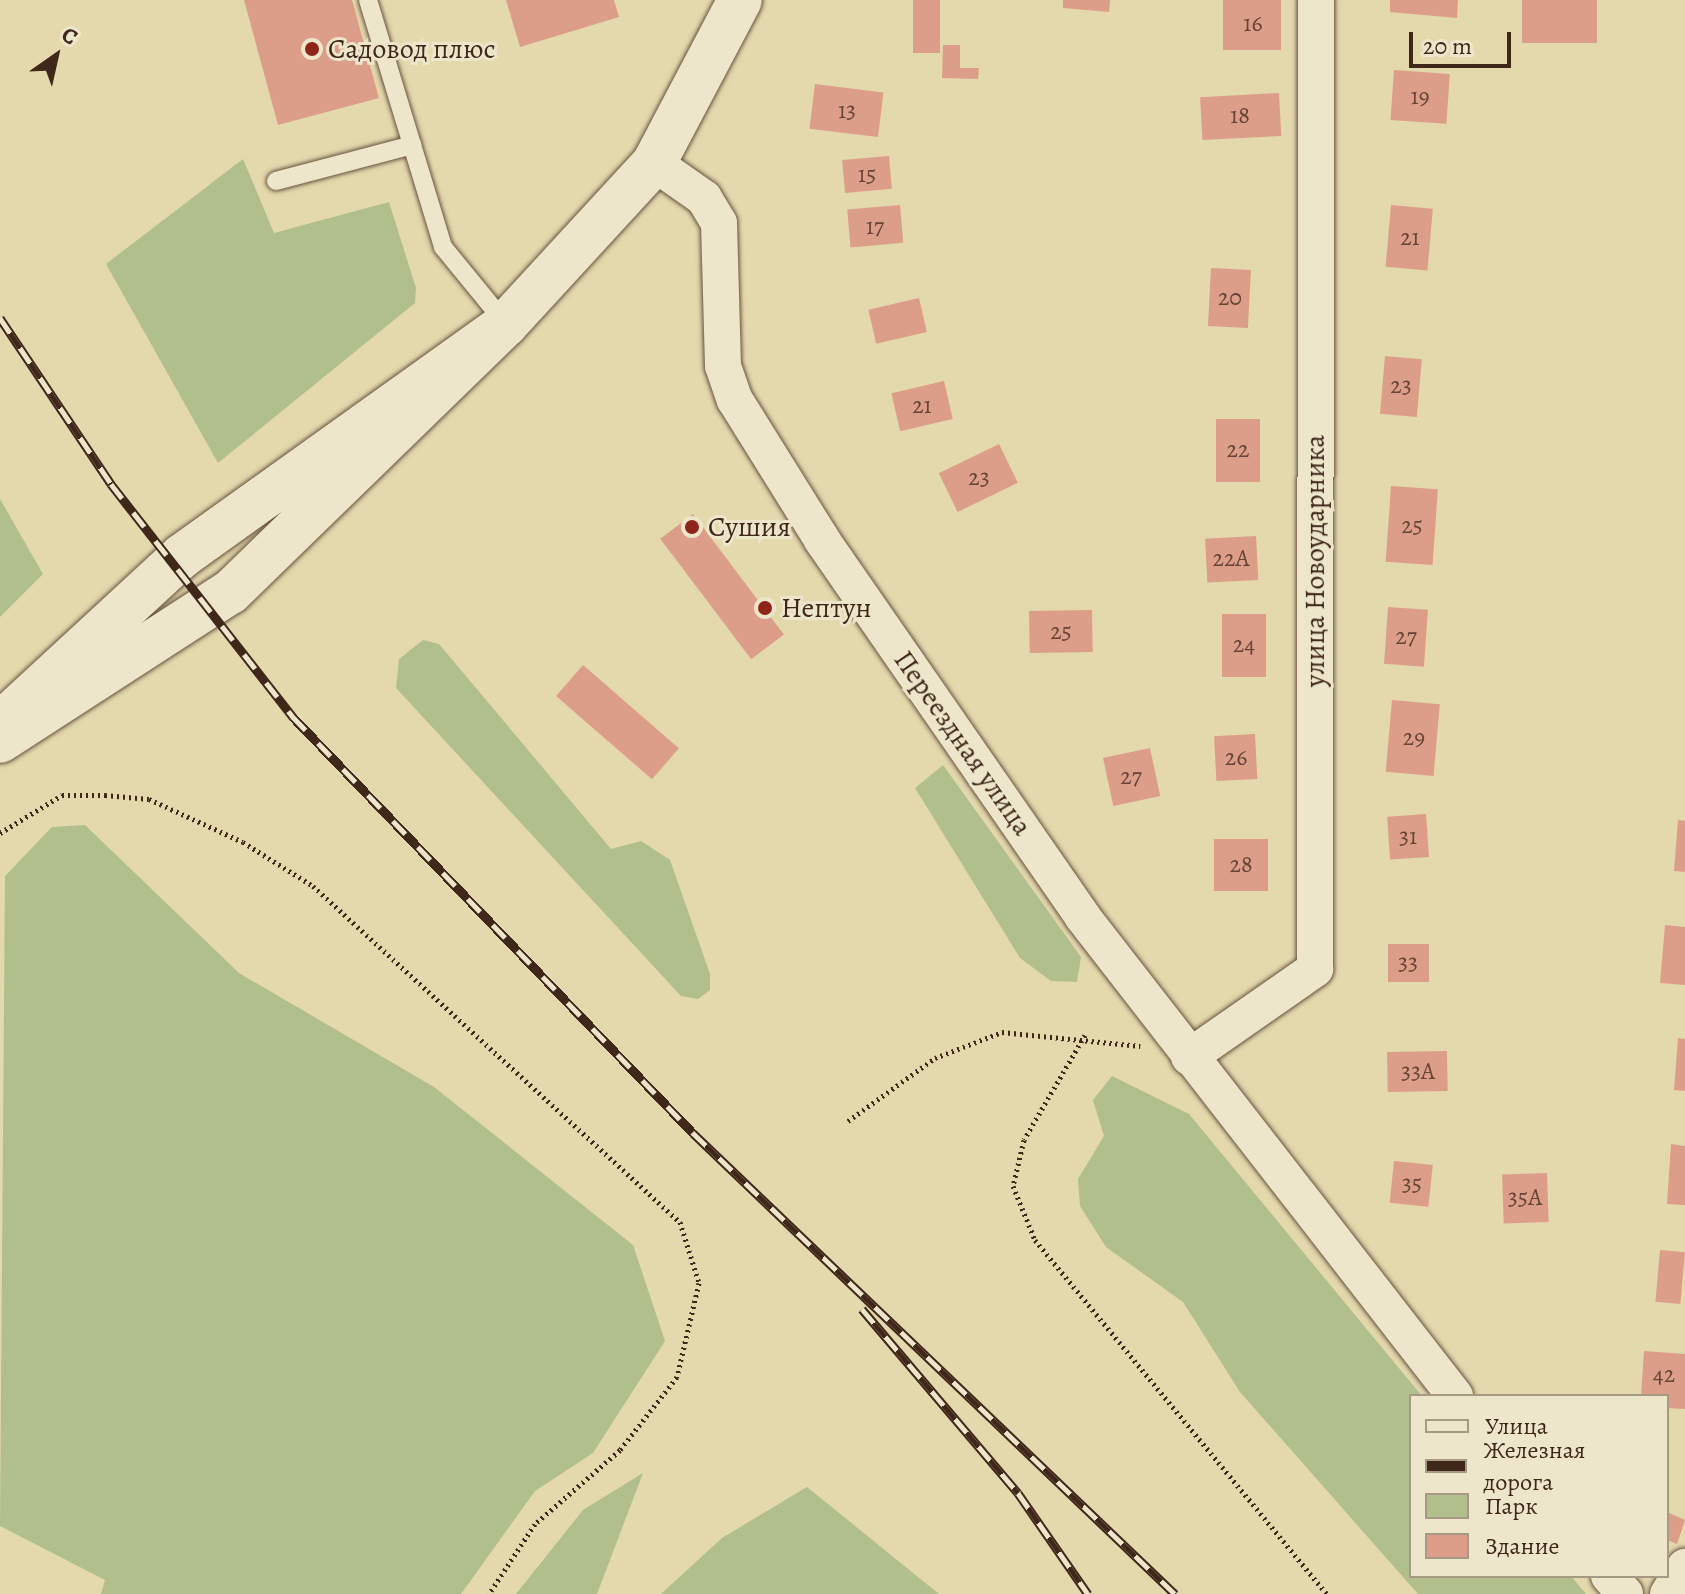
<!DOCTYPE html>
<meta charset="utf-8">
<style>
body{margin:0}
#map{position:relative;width:1685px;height:1594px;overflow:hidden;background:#e4d8ad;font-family:Alegreya,serif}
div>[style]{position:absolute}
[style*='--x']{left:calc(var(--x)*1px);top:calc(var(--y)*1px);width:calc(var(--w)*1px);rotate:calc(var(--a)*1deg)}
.green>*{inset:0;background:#b1bf8c}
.building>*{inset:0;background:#dd9e89;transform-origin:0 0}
.path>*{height:5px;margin-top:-2.5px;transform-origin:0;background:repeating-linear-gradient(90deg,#3f271a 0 2px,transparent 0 6px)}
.roads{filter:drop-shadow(0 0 2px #68533f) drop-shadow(0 0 2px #68533f)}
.service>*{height:18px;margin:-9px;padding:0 9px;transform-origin:9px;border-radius:9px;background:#ede6ca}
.minor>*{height:36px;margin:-18px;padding:0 18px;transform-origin:18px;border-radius:18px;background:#ede6ca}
.tertiary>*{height:44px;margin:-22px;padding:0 22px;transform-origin:22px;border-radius:22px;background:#ede6ca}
.rail>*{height:9px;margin-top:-4.5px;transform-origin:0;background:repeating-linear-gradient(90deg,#ede6ca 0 18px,#3f271a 0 36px);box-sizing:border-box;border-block:2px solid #3f271a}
.dots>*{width:22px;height:22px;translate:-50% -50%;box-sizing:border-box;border:4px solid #ede6ca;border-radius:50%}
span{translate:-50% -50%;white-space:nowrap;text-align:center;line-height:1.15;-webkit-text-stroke:6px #ede6ca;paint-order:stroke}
.number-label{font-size:24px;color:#664536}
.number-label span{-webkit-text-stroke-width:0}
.poi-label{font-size:28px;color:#3f271a}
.left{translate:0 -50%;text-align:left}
.street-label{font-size:28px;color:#3f271a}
.legend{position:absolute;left:1409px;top:1394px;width:260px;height:184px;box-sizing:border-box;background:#ede6ca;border:2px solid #a79a84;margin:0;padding:10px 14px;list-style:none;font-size:24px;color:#3f271a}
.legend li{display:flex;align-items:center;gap:16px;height:40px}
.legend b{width:40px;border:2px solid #a79a84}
.north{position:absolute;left:16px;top:16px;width:80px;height:80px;-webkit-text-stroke:6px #ede6ca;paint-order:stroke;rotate:34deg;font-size:22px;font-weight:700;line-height:32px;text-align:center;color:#3f271a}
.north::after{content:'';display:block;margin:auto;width:28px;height:36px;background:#3f271a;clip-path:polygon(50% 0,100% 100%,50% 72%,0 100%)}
.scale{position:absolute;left:1409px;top:32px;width:102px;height:36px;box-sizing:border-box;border:4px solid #3f271a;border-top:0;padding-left:10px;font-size:24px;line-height:28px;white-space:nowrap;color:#3f271a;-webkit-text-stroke:6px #ede6ca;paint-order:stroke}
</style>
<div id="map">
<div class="green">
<i style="clip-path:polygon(243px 159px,274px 233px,389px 202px,416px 288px,415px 303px,218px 463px,106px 264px)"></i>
<i style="clip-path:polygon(0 499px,43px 574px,0 617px)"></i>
<i style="clip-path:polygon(423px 640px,439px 644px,611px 849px,641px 841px,670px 860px,710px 974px,710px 990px,698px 999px,681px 996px,396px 688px,399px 659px)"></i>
<i style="clip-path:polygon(943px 765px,1081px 957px,1077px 982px,1051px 981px,1020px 958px,915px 788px)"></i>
<i style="clip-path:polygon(85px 825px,239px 973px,434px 1087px,633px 1245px,665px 1341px,593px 1453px,535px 1491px,461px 1594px,101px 1594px,105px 1580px,0 1526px,5px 876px,52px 827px)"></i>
<i style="clip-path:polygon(1112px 1076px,1189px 1114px,1422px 1396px,1411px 1396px,1411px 1576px,1571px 1576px,1586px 1594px,1418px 1594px,1240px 1392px,1183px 1302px,1106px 1247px,1080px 1206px,1078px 1179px,1104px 1136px,1093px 1100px)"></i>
<i style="clip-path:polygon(643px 1473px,597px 1594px,516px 1594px,583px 1510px)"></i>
<i style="clip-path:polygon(807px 1487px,939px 1594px,661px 1594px,722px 1538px)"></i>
</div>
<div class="building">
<i style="clip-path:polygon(244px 0,352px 0,379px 98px,278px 125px)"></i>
<i style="clip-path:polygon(506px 0,614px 0,619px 17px,520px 47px)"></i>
<i style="left:913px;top:0;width:27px;height:53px"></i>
<i style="clip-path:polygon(1063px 0,1110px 0,1109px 12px,1063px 8px)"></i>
<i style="left:1223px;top:0;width:58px;height:50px"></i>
<i style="clip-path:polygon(1390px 0,1458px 0,1457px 18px,1390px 12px)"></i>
<i style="left:1522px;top:0;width:75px;height:43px"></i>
<i style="clip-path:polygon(943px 45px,960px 45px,960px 68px,979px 68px,978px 79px,942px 78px)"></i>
<i style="left:1394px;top:70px;width:56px;height:50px;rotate:4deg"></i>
<i style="left:815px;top:84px;width:69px;height:45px;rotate:7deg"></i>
<i style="left:1279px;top:93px;width:43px;height:79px;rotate:87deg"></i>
<i style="left:889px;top:156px;width:33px;height:47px;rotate:85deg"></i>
<i style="left:900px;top:205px;width:38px;height:53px;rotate:85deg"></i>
<i style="left:1391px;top:205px;width:42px;height:62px;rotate:5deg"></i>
<i style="left:1211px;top:268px;width:40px;height:58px;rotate:3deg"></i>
<i style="left:919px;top:298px;width:35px;height:52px;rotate:77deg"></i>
<i style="left:1385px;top:356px;width:37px;height:58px;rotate:5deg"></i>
<i style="left:944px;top:381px;width:39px;height:54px;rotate:77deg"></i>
<i style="left:1216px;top:419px;width:44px;height:63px"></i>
<i style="left:999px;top:444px;width:43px;height:67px;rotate:64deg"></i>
<i style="left:1391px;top:486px;width:47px;height:76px;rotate:4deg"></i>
<i style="left:693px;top:514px;width:151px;height:41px;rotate:53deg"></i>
<i style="left:1256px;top:536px;width:44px;height:51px;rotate:87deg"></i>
<i style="left:1388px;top:607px;width:40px;height:57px;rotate:4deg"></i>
<i style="left:1092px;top:610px;width:42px;height:63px;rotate:89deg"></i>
<i style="left:1222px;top:614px;width:44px;height:63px"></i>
<i style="left:583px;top:665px;width:127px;height:41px;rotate:41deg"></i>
<i style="left:1392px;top:700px;width:48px;height:72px;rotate:5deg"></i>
<i style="left:1255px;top:734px;width:45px;height:41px;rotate:87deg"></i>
<i style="left:1150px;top:748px;width:49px;height:48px;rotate:78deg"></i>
<i style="left:1426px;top:814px;width:43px;height:39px;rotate:86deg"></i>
<i style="clip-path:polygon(1678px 820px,1685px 821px,1685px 872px,1674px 871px)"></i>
<i style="left:1268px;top:839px;width:52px;height:54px;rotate:90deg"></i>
<i style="clip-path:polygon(1665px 925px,1685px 927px,1685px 985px,1660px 983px)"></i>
<i style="left:1388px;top:944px;width:41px;height:38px"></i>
<i style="clip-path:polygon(1678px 1038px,1685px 1039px,1685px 1091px,1674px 1090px)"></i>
<i style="left:1447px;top:1051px;width:40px;height:60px;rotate:89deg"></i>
<i style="clip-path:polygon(1671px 1144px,1685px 1146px,1685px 1205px,1667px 1204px)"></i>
<i style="left:1394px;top:1161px;width:39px;height:42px;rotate:6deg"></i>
<i style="left:1547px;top:1173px;width:49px;height:45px;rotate:88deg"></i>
<i style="left:1660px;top:1250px;width:25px;height:52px;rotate:5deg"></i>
<i style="clip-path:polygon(1644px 1351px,1685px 1354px,1685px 1409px,1667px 1408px,1667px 1396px,1641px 1396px)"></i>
<i style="clip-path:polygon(1667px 1512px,1685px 1520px,1677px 1544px,1667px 1540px)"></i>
</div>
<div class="path">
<i style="--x:0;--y:833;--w:73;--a:-31.5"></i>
<i style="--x:62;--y:795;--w:43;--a:0"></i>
<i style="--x:105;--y:795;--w:44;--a:5.2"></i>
<i style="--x:149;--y:799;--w:103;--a:24.6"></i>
<i style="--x:243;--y:842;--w:83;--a:32.2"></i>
<i style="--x:313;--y:886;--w:498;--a:42.5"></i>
<i style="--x:680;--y:1222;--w:64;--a:72.7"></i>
<i style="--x:699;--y:1283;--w:97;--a:103.2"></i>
<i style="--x:677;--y:1377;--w:93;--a:128"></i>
<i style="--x:620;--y:1450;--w:113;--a:139"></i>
<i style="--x:535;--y:1524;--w:84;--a:123.3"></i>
<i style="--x:1085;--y:1035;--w:121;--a:120.2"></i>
<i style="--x:1024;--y:1140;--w:47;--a:103.4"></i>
<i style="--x:1013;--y:1186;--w:58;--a:67.8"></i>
<i style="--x:1035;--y:1240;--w:459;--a:50.5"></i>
<i style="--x:848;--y:1121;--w:107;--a:-35.9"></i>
<i style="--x:935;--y:1058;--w:72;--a:-21.2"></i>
<i style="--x:1002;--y:1032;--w:139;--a:5.8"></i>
</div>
<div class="roads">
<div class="service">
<i style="--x:368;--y:0;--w:258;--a:73.1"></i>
<i style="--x:443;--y:247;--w:99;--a:50.7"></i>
<i style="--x:276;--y:181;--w:141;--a:-14.8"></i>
</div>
<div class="minor">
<i style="--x:654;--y:163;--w:61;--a:35"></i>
<i style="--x:704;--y:198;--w:29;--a:59"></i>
<i style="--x:719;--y:223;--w:143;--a:88.4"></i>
<i style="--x:723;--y:366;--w:36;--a:71"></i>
<i style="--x:735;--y:400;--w:165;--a:58.1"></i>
<i style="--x:822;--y:540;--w:457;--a:55.3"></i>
<i style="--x:1082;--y:916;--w:608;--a:52.15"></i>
<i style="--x:1189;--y:1057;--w:154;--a:-34.9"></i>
<i style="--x:1315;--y:969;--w:969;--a:-89.94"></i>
<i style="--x:1609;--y:1576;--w:24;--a:48"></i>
<i style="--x:1668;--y:1594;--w:32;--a:-58"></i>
</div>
<div class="tertiary">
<i style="--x:506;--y:324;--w:219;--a:-47.4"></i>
<i style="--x:654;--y:163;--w:184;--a:-62.2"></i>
<i style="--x:0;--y:724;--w:248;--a:-42.7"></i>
<i style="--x:182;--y:556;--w:398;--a:-35.6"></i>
<i style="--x:506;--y:324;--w:385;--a:135.8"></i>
<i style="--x:230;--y:592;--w:274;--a:147.1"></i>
</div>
</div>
<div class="rail">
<i style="--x:0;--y:318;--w:200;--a:56.2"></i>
<i style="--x:111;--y:484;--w:296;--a:52"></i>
<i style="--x:293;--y:717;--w:577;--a:46.12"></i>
<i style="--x:693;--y:1133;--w:667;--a:43.72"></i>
<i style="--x:862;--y:1309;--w:241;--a:49.7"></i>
<i style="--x:1018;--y:1493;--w:123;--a:55.3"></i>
</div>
<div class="dots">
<i style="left:312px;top:49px;background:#8f2418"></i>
<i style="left:692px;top:527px;background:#8f2418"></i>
<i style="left:765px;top:608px;background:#8f2418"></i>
</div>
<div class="number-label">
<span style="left:1253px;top:24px">16</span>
<span style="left:1420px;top:97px">19</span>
<span style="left:847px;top:111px">13</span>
<span style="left:1240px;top:116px">18</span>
<span style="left:867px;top:175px">15</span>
<span style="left:875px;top:227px">17</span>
<span style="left:1410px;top:238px">21</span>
<span style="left:1230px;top:298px">20</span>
<span style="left:1401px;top:386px">23</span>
<span style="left:922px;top:406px">21</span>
<span style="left:1238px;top:450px">22</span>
<span style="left:979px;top:478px">23</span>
<span style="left:1412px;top:526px">25</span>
<span style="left:1231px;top:559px">22А</span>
<span style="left:1061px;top:632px">25</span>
<span style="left:1406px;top:637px">27</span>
<span style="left:1244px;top:645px">24</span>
<span style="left:1414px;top:738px">29</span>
<span style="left:1236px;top:758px">26</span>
<span style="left:1131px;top:777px">27</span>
<span style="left:1408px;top:837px">31</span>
<span style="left:1241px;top:865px">28</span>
<span style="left:1408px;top:963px">33</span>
<span style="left:1418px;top:1072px">33А</span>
<span style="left:1412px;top:1184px">35</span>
<span style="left:1525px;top:1198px">35А</span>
<span style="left:1664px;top:1375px">42</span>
</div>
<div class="poi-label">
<span class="left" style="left:328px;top:49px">Садовод плюс</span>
<span class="left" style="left:708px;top:527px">Сушия</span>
<span class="left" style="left:781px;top:608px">Нептун</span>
</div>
<div class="street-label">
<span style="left:1315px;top:561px;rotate:-90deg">улица Новоударника</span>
<span style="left:963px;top:743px;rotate:55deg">Переездная улица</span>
</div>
<ul class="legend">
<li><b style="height:10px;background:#ede6ca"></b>Улица</li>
<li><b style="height:10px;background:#3f271a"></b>Железная дорога</li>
<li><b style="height:22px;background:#b1bf8c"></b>Парк</li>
<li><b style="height:22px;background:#dd9e89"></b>Здание</li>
</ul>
<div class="north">С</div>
<div class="scale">20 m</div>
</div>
